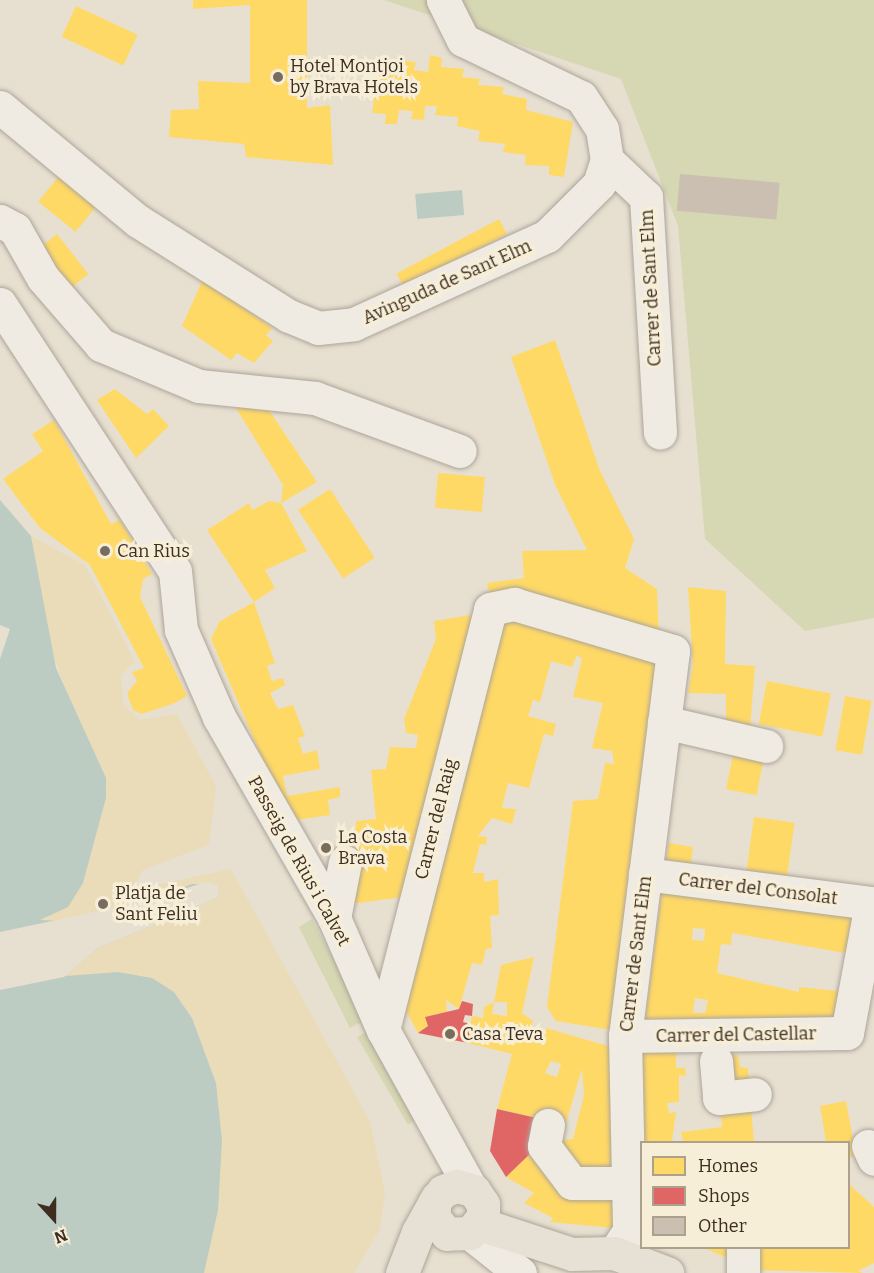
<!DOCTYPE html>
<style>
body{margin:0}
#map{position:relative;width:874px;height:1273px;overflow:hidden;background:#e7e0d1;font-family:Bitter,serif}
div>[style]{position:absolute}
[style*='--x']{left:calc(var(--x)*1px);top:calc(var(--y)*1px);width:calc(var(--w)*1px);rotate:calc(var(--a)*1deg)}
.green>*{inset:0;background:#d6d7b3;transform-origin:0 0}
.sand>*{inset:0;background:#eadcb9}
.water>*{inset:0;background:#bcccc2;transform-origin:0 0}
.pier>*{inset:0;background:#e7e0d1}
.homes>*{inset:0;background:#ffd966;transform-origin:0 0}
.shops>*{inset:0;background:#e06666}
.building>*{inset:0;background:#cbbfb2;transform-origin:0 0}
.roads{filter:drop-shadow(0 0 2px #ada599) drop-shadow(0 0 2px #ada599)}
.minor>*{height:33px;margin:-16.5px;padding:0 16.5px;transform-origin:16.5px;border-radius:16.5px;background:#efebe3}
.major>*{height:33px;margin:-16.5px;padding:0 16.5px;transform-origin:16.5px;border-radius:16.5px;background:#e6e1d4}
.dots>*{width:16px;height:16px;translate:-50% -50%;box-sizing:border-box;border:3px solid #f7eed8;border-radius:50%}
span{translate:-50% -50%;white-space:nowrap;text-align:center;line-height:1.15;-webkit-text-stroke:6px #f7eed8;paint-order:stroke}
.poi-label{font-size:18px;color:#3d2e20}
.left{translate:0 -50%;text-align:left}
.street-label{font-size:18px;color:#3d2e20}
.legend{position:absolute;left:640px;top:1141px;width:210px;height:108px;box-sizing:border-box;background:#f7eed8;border:2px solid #ada18e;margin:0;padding:8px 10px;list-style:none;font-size:18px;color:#3d2e20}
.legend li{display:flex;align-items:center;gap:12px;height:30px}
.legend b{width:30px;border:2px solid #ada18e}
.north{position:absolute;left:24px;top:1189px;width:60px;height:60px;-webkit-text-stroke:4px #f7eed8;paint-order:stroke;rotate:159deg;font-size:16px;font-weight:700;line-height:24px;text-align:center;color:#3d2e20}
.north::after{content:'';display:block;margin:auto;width:21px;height:27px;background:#3d2e20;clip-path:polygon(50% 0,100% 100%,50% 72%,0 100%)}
</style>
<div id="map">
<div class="green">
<i style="clip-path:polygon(384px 0,874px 0,874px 618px,805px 631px,705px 539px,678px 226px,621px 79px)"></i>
<i style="clip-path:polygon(312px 919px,366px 1020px,350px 1028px,299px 927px)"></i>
<i style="left:371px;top:1029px;width:101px;height:16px;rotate:60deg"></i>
</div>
<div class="sand">
<i style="clip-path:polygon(31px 536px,85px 565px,135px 662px,121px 675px,123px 704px,140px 720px,177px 714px,216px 786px,209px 845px,143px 870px,132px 890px,231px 869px,370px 1121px,385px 1193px,380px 1229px,354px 1273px,204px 1273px,222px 1140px,216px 1083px,192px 1018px,174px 992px,118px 972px,64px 977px,98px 948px,208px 903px,180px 888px,66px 921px,39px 920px,83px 883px,106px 798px,48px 641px)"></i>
</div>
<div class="water">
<i style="left:462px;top:190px;width:25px;height:47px;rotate:85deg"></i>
<i style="clip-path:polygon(0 500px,31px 536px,56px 668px,106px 778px,106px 798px,83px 883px,68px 907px,40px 920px,66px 921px,142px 902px,192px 884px,218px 885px,219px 897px,98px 948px,65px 976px,118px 972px,152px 978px,174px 992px,192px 1018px,216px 1083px,222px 1140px,218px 1210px,204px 1273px,0 1273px,0 659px,10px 629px,0 625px)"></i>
</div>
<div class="pier">
<i style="clip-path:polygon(206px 882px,218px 885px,219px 897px,98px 948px,64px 977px,0 990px,0 932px,142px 902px)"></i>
</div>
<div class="homes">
<i style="clip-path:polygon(193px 0,307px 0,307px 108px,330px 105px,333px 165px,246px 157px,244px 144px,169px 137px,171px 110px,199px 109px,198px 81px,250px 83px,250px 5px,193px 9px)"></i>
<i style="left:76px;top:6px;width:68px;height:34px;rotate:25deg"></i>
<i style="clip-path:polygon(430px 55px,442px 58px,441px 67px,464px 69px,462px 77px,480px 79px,478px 85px,504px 87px,502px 94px,527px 99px,526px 110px,573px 122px,564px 177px,549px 175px,549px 166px,525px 165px,526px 155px,503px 152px,505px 144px,478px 141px,480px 131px,457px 126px,458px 117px,435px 115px,437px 106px,425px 106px,424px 120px,411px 119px,413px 111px,399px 110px,397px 124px,385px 124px,386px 114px,372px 113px,379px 64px,388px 65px,388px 75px,403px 77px,405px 61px,416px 62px,414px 70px,428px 72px)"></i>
<i style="left:59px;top:176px;width:48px;height:33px;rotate:39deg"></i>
<i style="left:499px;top:219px;width:17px;height:116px;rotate:62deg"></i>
<i style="left:57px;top:234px;width:51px;height:26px;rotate:52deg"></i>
<i style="clip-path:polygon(203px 279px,272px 328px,266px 335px,273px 341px,254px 363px,237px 353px,231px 360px,182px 326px)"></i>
<i style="clip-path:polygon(555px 340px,600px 471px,634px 539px,625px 568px,657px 589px,659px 639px,491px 602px,487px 583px,524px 578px,522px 551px,587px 550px,556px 487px,511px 357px)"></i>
<i style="clip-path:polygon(115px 389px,147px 414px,153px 409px,169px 426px,136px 458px,97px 400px)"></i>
<i style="clip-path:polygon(259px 395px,317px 482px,281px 503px,307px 551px,265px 570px,275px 588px,254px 602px,207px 530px,249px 503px,252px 510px,269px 501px,281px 503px,283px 485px,236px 408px)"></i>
<i style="clip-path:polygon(54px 420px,111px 524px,120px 520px,152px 574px,143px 579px,140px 597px,187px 696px,175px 703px,142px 714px,133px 710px,127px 693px,137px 681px,132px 672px,144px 668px,90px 565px,40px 528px,3px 479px,43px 451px,32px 434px)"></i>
<i style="left:438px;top:473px;width:47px;height:35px;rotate:5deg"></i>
<i style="left:330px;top:489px;width:82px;height:38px;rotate:57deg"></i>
<i style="clip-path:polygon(688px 587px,726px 591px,725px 664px,755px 666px,750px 729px,726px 723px,726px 694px,688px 693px,693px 665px)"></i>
<i style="clip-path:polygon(254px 602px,275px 663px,267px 666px,272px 681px,283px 678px,285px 685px,270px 693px,278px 709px,293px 705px,305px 736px,298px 738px,303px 754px,317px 750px,320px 769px,283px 776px,287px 796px,340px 787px,340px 797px,328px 800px,330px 815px,289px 821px,211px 639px,220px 621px)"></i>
<i style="clip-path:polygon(477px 614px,410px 896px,351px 904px,356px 821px,376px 819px,371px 770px,386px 769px,390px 747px,416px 748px,418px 735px,406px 733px,404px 719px,436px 639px,434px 621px)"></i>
<i style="clip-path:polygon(511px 618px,662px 661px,611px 1030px,556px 1021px,547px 1007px,573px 801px,598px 799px,605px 763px,614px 764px,612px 751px,592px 748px,603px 703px,573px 697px,582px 659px,577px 655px,572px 667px,551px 661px,540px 702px,533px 700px,528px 716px,556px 724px,553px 736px,544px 734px,529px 788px,508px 783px,502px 808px,516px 809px,512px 824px,492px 818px,478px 836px,487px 837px,486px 845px,480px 844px,473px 873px,484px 873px,484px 882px,498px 879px,499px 915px,490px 916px,492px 948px,486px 949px,482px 965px,472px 963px,459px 1009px,446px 1000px,447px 1012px,425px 1017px,428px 1026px,418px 1033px,404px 1007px,500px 619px)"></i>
<i style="left:767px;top:681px;width:65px;height:44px;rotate:11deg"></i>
<i style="left:845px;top:696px;width:27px;height:55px;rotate:10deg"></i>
<i style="left:733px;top:754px;width:31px;height:36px;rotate:11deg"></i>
<i style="left:754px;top:817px;width:41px;height:61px;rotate:8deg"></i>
<i style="clip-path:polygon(669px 843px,693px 847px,690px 870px,671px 867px,666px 860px)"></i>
<i style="clip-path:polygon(evenodd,662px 890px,864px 916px,856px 955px,732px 933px,731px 945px,721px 944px,717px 973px,799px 992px,799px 987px,848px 992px,841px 1026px,645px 1021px,662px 890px,693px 928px,705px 929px,704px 941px,692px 940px,693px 928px,662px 890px,695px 998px,708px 1000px,705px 1013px,693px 1013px,695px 998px)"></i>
<i style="clip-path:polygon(evenodd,534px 957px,522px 1013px,533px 1021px,528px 1037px,542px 1041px,546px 1028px,615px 1048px,620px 1179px,576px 1180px,541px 1119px,497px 1109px,512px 1054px,468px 1043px,472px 1016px,483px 1018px,484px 1007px,494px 1002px,501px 965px,534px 957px,494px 1002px,507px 1002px,507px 1016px,492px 1014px,494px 1002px,534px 957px,551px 1061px,561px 1064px,557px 1077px,545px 1073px,551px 1061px,534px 957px,582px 1069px,584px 1095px,573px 1139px,561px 1140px,582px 1069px)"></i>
<i style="clip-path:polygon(633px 1048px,676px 1048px,676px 1068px,685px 1068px,686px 1076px,679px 1075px,679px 1102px,667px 1103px,669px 1113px,676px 1112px,672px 1142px,642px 1142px)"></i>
<i style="clip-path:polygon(724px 1055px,738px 1055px,740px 1067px,748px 1068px,750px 1092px,723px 1093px)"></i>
<i style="clip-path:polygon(750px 1096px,754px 1142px,683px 1142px,681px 1132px,722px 1127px,720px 1100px)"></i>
<i style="clip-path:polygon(846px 1101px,856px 1155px,849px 1158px,848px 1142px,826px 1142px,820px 1106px)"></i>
<i style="clip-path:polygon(534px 1150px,619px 1190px,623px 1229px,550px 1222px,553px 1218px,524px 1203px,534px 1193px,506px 1177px)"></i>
<i style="clip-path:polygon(849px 1184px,874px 1207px,874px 1263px,858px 1271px,863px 1273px,756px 1270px,751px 1248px,849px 1248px)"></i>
<i style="clip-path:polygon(704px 1248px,738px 1248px,727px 1258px)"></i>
</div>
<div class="shops">
<i style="clip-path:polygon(462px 1001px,473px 1004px,472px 1016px,465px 1015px,463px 1022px,471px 1024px,468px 1043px,418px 1033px,428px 1026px,425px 1017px,459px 1009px)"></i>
<i style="clip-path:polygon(497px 1109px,541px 1119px,534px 1150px,506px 1177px,490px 1151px)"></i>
</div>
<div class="building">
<i style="left:680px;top:174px;width:100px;height:37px;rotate:5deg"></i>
</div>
<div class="roads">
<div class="minor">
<i style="--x:0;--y:107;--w:179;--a:39.6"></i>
<i style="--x:138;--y:221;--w:178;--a:32.2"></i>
<i style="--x:289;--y:316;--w:31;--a:22"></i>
<i style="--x:318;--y:328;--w:36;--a:-6"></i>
<i style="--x:354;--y:324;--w:212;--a:-24.5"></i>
<i style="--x:547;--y:236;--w:74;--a:-45"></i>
<i style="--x:599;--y:184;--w:25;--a:-72"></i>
<i style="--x:607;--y:160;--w:31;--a:-99"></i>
<i style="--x:602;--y:129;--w:38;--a:-123"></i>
<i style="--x:581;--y:97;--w:131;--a:-154.2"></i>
<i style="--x:463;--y:40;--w:45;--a:-116.6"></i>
<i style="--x:607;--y:160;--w:54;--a:43.5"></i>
<i style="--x:646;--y:197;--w:236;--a:86.6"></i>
<i style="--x:0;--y:221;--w:17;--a:28"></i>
<i style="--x:15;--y:229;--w:56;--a:60.3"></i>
<i style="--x:43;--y:278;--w:89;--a:49.1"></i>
<i style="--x:101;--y:345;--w:106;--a:22.7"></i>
<i style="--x:199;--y:386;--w:117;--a:5.9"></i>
<i style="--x:315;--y:398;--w:154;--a:20.1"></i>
<i style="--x:0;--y:304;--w:319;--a:56.8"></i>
<i style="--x:175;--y:571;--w:59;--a:84.2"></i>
<i style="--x:181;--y:630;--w:95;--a:66.4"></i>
<i style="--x:219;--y:717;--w:232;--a:60.2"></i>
<i style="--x:334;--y:918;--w:122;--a:66.4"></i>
<i style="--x:383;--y:1030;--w:182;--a:61"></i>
<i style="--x:664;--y:722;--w:105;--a:13.2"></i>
<i style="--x:334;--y:918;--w:57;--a:-78.9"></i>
<i style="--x:383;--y:1030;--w:434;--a:-75.7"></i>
<i style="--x:490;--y:609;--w:25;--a:-12"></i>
<i style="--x:514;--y:604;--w:166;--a:16.5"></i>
<i style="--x:673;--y:651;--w:388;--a:97.1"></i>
<i style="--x:625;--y:1036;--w:195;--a:88.8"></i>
<i style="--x:629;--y:1231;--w:27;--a:124"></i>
<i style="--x:625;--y:1036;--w:222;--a:-0.8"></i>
<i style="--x:847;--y:1033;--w:132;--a:-79.5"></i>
<i style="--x:871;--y:903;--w:228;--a:-172.7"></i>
<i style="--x:716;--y:1061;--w:37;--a:85"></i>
<i style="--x:719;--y:1098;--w:36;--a:-6"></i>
<i style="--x:548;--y:1125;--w:21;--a:101"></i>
<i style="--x:544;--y:1146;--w:46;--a:52.9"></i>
<i style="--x:572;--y:1183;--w:54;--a:0"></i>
<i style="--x:868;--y:1146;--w:14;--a:65"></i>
<i style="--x:470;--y:1233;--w:64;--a:38.7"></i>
<i style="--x:743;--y:1248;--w:25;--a:90"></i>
</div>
<div class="major">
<i style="--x:480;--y:1224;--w:97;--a:18.1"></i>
<i style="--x:572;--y:1254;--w:42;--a:-1.4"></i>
<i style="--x:614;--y:1253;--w:57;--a:20.7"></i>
<i style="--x:402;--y:1273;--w:44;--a:-68.7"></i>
<i style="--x:418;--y:1232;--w:39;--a:-61"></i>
<i style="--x:437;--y:1198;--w:9;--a:-49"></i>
<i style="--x:443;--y:1191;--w:15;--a:-20"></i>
<i style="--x:457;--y:1186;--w:18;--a:16"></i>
<i style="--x:474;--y:1191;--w:16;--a:55"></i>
<i style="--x:483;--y:1204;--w:13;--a:90"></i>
<i style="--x:483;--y:1217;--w:21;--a:129"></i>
<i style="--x:470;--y:1233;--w:23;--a:178"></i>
<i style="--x:447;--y:1234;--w:21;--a:-129"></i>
<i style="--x:434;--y:1218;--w:15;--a:-90"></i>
</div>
</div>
<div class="dots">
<i style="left:278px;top:77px;background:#786c5e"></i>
<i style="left:105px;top:551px;background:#786c5e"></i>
<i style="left:326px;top:848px;background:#786c5e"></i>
<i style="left:103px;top:904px;background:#786c5e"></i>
<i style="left:450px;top:1034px;background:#786c5e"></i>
</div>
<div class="poi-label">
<span class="left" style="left:290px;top:77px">Hotel Montjoi<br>by Brava Hotels</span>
<span class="left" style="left:117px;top:551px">Can Rius</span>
<span class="left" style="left:338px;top:848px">La Costa<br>Brava</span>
<span class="left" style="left:115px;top:904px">Platja de<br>Sant Feliu</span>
<span class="left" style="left:462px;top:1034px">Casa Teva</span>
</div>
<div class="street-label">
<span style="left:447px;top:282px;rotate:-24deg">Avinguda de Sant Elm</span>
<span style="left:651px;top:288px;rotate:-93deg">Carrer de Sant Elm</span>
<span style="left:436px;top:819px;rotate:-76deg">Carrer del Raig</span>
<span style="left:299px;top:861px;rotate:61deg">Passeig de Rius i Calvet</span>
<span style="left:758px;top:889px;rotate:7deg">Carrer del Consolat</span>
<span style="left:636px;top:954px;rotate:-83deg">Carrer de Sant Elm</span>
<span style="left:736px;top:1035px;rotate:-1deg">Carrer del Castellar</span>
</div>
<ul class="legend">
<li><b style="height:16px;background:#ffd966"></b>Homes</li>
<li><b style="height:16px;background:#e06666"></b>Shops</li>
<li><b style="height:16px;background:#cbbfb2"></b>Other</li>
</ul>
<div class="north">N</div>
</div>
